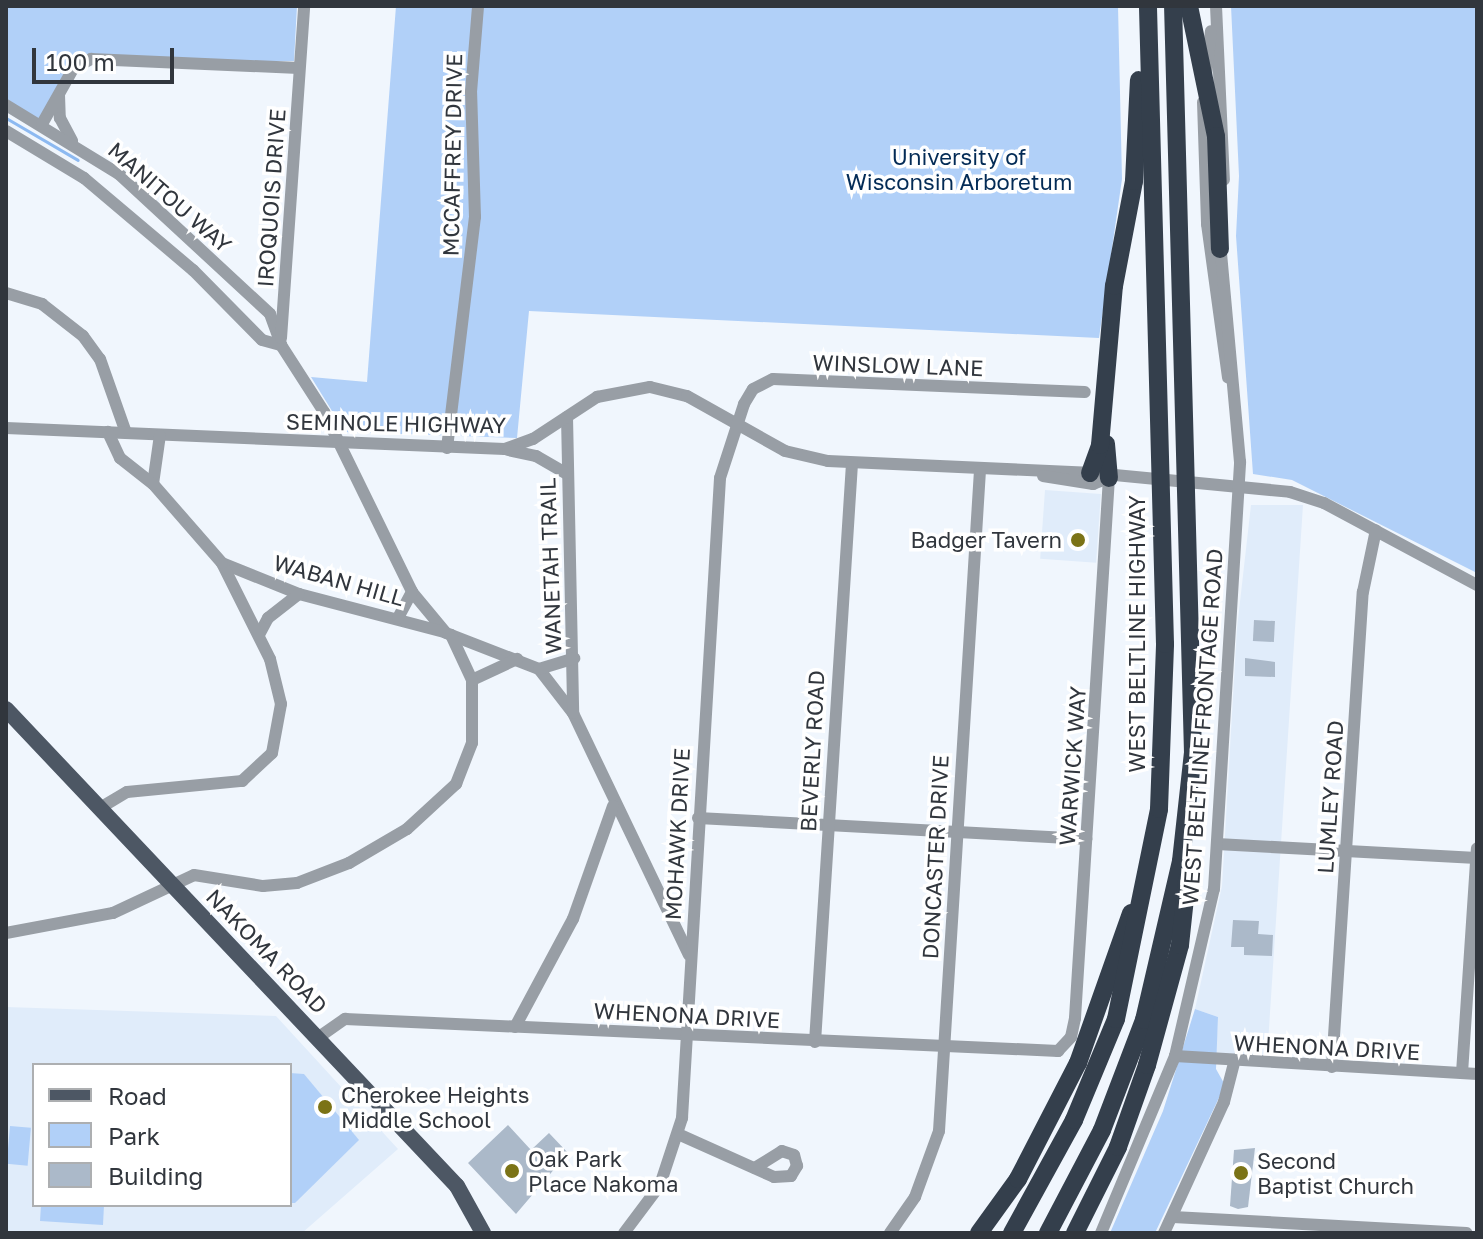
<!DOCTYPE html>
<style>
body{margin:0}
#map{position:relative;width:1483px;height:1239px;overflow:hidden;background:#f0f6fd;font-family:"Golos Text",sans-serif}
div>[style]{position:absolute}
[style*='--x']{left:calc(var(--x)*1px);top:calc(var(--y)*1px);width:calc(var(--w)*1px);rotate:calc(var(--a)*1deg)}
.built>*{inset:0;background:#e0ecfa;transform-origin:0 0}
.green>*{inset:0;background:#b1d0f8;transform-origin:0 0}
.stream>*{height:3px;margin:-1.5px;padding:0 1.5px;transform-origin:1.5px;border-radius:1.5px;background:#8cb9f1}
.building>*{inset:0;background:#abb9c9;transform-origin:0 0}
.minor>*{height:12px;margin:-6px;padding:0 6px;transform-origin:6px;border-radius:6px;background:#989ea5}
.major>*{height:16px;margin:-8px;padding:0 8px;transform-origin:8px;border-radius:8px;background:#4d5764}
.highway>*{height:18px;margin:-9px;padding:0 9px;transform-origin:9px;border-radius:9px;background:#343f4c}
.dots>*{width:22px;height:22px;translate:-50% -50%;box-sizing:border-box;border:4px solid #fff;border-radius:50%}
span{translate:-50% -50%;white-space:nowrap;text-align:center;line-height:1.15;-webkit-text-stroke:7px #fff;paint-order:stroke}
.street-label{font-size:22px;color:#31363d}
.park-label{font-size:22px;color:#032b56}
.poi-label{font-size:22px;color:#31363d}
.right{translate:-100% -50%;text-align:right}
.left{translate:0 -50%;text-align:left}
.frame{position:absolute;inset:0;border:8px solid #31363d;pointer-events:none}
.legend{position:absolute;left:32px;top:1063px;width:260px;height:144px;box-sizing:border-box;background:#fff;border:2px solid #adafb1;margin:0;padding:10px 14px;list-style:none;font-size:24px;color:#31363d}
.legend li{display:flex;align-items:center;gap:16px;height:40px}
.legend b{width:40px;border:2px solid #adafb1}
.scale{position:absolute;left:32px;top:48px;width:142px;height:36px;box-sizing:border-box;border:4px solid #31363d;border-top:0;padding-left:10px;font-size:24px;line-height:28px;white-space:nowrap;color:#31363d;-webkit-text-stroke:6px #fff;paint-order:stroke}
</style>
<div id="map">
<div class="built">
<i style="left:1045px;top:490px;width:56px;height:69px;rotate:4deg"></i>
<i style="clip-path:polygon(1251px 505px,1303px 505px,1267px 1059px,1216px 1055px,1218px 1017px,1195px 1009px,1222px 886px,1237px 628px)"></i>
<i style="clip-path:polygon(evenodd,6px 1007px,276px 1016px,398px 1149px,302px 1233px,6px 1233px,6px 1007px,34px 1065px,290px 1065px,290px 1205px,34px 1205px,34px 1065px)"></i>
</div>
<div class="green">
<i style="clip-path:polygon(6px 6px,297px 6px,294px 61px,83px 62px,42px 124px,6px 105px)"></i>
<i style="clip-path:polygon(396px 6px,1118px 6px,1122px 179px,1099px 338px,529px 311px,517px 438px,345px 432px,311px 377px,367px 382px)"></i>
<i style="clip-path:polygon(1231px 6px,1477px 6px,1477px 573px,1292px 480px,1253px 474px,1236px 236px,1239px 176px)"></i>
<i style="clip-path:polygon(1195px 1009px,1218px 1017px,1216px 1069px,1225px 1085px,1155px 1233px,1110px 1233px,1163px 1111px)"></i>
<i style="clip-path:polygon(290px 1073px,304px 1074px,359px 1140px,295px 1203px,290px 1203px)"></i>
<i style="left:10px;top:1126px;width:21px;height:38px;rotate:5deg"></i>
<i style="clip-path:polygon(41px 1205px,104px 1205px,103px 1225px,40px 1221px)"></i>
</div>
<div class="stream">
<i style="--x:6;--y:118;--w:83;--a:30.3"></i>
</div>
<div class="building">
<i style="left:1254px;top:620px;width:21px;height:21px;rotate:3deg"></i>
<i style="clip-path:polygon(1245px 658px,1275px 662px,1275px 677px,1245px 676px)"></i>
<i style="clip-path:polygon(1233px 920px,1259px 921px,1258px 934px,1273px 935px,1272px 956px,1244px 955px,1244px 947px,1231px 947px)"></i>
<i style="clip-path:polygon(508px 1125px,531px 1150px,549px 1133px,568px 1153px,516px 1214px,468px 1163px)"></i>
<i style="clip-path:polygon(1255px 1148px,1248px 1207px,1238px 1209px,1230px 1206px,1234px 1150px)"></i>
</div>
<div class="minor">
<i style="--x:1216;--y:6;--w:174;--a:87.4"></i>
<i style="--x:1206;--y:76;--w:45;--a:-83.7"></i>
<i style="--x:59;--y:95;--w:23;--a:88"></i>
<i style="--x:60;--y:118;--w:26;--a:62"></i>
<i style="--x:1203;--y:102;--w:122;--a:88.1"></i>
<i style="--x:1207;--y:224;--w:155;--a:82.2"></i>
<i style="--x:6;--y:105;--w:132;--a:31.4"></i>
<i style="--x:119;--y:174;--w:206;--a:42.8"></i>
<i style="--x:270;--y:314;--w:33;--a:70"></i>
<i style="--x:281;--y:345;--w:80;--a:57.3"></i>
<i style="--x:324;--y:412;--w:200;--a:63.9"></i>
<i style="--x:412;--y:592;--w:53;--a:50.3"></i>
<i style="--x:446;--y:633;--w:100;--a:21.2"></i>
<i style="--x:539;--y:669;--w:56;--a:52.3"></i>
<i style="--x:573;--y:713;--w:268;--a:64.4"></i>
<i style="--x:42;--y:124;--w:63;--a:-60.6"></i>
<i style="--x:73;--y:69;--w:21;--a:-29"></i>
<i style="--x:91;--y:59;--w:208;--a:2.5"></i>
<i style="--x:6;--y:131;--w:91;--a:31.1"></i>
<i style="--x:84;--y:178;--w:143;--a:40.2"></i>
<i style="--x:193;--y:270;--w:98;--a:45.4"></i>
<i style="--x:262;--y:340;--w:20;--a:15"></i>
<i style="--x:6;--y:293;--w:38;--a:17"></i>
<i style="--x:42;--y:304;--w:52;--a:38"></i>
<i style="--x:83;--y:336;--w:29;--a:54"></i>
<i style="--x:100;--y:359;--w:78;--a:70.6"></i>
<i style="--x:281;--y:338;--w:333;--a:-86"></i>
<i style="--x:567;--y:417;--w:296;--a:88.8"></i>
<i style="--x:6;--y:428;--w:499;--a:2.4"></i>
<i style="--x:505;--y:449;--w:30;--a:-20"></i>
<i style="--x:533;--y:439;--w:77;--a:-33.3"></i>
<i style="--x:597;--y:397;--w:54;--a:-10.7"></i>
<i style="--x:650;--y:387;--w:38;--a:14"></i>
<i style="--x:687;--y:396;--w:112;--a:29.3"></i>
<i style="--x:785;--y:451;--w:44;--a:13.1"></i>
<i style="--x:828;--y:461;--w:266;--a:2.6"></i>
<i style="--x:1094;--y:473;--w:197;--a:5.5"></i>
<i style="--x:1290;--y:492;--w:36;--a:18"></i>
<i style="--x:1324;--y:503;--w:174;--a:28.2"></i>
<i style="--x:447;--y:448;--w:233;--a:-83.1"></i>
<i style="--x:475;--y:217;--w:125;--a:-91.8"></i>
<i style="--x:471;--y:92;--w:86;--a:-85.3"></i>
<i style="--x:508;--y:450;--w:29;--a:12"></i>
<i style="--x:536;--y:456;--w:34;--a:30"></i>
<i style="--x:1043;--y:476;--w:51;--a:9.1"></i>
<i style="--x:1093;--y:484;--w:17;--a:-21"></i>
<i style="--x:153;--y:484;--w:49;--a:-81.9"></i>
<i style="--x:222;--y:563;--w:83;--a:21.9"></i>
<i style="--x:299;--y:594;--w:150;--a:14.7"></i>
<i style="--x:398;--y:618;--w:30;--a:-62"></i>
<i style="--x:260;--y:633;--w:17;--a:-62"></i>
<i style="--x:268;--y:618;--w:39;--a:-38"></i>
<i style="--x:539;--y:669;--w:37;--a:-17"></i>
<i style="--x:472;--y:680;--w:50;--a:-25"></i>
<i style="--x:100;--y:808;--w:31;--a:-31"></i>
<i style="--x:127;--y:792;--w:116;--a:-5.5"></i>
<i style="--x:242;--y:781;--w:41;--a:-43"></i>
<i style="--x:272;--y:753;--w:50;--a:-79.6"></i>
<i style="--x:281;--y:704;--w:46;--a:-103.7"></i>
<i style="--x:270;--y:659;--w:107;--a:-116.6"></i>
<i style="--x:222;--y:563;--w:105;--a:-131.1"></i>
<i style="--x:153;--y:484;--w:42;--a:-141.8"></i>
<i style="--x:120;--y:458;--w:29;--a:-115"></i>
<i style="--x:698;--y:818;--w:389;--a:3.1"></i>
<i style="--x:1217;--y:844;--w:260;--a:3.1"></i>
<i style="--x:6;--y:933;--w:109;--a:-10.6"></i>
<i style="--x:113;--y:913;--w:89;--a:-25.1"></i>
<i style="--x:194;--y:875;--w:70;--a:9.1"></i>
<i style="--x:263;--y:886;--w:34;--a:-5"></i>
<i style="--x:297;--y:883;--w:56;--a:-21"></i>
<i style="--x:349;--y:863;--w:67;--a:-30.4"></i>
<i style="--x:407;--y:829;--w:67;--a:-42.6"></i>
<i style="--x:456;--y:784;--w:44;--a:-68.7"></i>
<i style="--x:472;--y:743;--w:63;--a:-90"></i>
<i style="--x:472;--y:680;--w:50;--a:-115"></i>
<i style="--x:515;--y:1027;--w:123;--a:-61.8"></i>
<i style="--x:573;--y:919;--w:120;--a:-70.5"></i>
<i style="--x:319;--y:1037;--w:32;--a:-35"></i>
<i style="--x:345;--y:1019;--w:714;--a:2.57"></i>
<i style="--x:1058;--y:1051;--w:19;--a:-47"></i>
<i style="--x:1071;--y:1037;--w:19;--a:-78"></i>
<i style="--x:1075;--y:1018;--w:541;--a:-86.4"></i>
<i style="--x:815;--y:1042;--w:580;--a:-86.34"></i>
<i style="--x:1175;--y:1056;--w:303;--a:3.4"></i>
<i style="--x:1332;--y:1067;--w:476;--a:-86.3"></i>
<i style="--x:1363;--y:592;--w:63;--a:-78.2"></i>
<i style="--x:1462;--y:1073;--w:225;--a:-86.2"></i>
<i style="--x:678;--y:1134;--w:105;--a:24.1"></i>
<i style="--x:774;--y:1177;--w:17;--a:-3"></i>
<i style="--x:791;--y:1176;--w:12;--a:-59"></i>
<i style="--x:797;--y:1166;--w:11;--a:-105"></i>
<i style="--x:794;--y:1155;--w:13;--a:-162"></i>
<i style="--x:782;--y:1151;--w:32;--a:148"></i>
<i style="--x:1173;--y:1217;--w:294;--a:3.1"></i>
<i style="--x:624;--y:1233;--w:60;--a:-53.1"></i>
<i style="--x:660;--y:1185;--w:71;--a:-71.8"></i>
<i style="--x:682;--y:1118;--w:641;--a:-86.6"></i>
<i style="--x:720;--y:478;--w:78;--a:-72"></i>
<i style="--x:744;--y:404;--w:17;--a:-59"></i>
<i style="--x:753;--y:389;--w:22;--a:-27"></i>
<i style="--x:773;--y:379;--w:312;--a:2.4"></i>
<i style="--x:890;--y:1233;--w:44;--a:-55.2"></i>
<i style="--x:915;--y:1197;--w:70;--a:-70"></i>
<i style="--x:939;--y:1131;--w:661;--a:-86.45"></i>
<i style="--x:1101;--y:1233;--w:192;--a:-67.3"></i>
<i style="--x:1175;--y:1056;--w:171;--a:-76.9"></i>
<i style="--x:1214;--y:889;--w:428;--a:-86.5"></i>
<i style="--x:1240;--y:462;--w:221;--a:-95.2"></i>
<i style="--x:1164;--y:1233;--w:144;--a:-65.4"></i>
<i style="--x:1224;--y:1102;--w:40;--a:-75.6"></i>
</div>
<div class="major">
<i style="--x:6;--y:709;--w:656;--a:46.6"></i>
<i style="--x:457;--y:1186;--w:54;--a:61"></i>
</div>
<div class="highway">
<i style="--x:1189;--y:6;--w:133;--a:78.3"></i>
<i style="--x:1216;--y:136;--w:113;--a:88"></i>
<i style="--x:1106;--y:444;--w:34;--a:85"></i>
<i style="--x:1090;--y:473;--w:30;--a:-70"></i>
<i style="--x:1100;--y:445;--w:160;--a:-85"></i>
<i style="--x:1114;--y:286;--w:107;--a:-79.2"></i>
<i style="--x:1134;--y:181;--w:101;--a:-87.2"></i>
<i style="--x:979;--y:1233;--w:67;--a:-54.2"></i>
<i style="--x:1018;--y:1179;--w:131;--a:-62.7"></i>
<i style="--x:1078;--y:1063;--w:159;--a:-70.5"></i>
<i style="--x:1012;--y:1233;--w:129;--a:-61.2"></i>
<i style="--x:1074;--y:1120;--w:109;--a:-67.4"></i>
<i style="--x:1116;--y:1019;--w:214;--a:-78.4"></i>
<i style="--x:1159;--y:809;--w:165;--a:-87.9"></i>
<i style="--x:1165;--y:644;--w:638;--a:-91.53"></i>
<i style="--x:1048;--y:1233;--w:116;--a:-62.3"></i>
<i style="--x:1102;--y:1130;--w:118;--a:-69.1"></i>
<i style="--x:1144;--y:1020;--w:163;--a:-76.9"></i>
<i style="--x:1181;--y:861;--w:109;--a:-83.7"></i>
<i style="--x:1193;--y:753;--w:747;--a:-91.53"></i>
<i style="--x:1075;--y:1233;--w:96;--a:-63.4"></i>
<i style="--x:1118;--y:1147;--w:87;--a:-70.5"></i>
<i style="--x:1147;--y:1065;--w:124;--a:-74.6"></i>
<i style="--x:1180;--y:945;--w:66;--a:-83.9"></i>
</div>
<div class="dots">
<i style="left:1078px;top:540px;background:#7b7316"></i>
<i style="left:325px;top:1107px;background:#7b7316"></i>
<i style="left:512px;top:1171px;background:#7b7316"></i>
<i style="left:1241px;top:1173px;background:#7b7316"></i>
</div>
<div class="street-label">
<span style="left:452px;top:155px;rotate:-89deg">MCCAFFREY DRIVE</span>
<span style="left:170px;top:197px;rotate:41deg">MANITOU WAY</span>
<span style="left:271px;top:198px;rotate:-86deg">IROQUOIS DRIVE</span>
<span style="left:898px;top:365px;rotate:2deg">WINSLOW LANE</span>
<span style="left:396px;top:423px;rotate:1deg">SEMINOLE HIGHWAY</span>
<span style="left:550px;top:566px;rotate:-92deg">WANETAH TRAIL</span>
<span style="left:339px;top:580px;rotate:16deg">WABAN HILL</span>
<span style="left:1137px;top:634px;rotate:-90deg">WEST BELTLINE HIGHWAY</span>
<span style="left:1202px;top:727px;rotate:-86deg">WEST BELTLINE FRONTAGE ROAD</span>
<span style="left:812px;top:751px;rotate:-87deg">BEVERLY ROAD</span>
<span style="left:1072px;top:766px;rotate:-86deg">WARWICK WAY</span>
<span style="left:1330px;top:797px;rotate:-86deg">LUMLEY ROAD</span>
<span style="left:677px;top:834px;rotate:-87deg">MOHAWK DRIVE</span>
<span style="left:935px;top:857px;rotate:-87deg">DONCASTER DRIVE</span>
<span style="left:267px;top:951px;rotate:46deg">NAKOMA ROAD</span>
<span style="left:687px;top:1015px;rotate:3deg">WHENONA DRIVE</span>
<span style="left:1327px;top:1047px;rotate:3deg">WHENONA DRIVE</span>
</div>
<div class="park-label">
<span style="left:959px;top:169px">University of<br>Wisconsin Arboretum</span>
</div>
<div class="poi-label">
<span class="right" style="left:1062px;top:540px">Badger Tavern</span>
<span class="left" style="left:341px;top:1107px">Cherokee Heights<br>Middle School</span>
<span class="left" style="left:528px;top:1171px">Oak Park<br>Place Nakoma</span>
<span class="left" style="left:1257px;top:1173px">Second<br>Baptist Church</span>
</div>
<div class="frame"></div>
<ul class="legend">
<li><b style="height:10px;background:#4d5764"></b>Road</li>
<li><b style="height:22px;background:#b1d0f8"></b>Park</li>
<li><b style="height:22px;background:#abb9c9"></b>Building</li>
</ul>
<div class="scale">100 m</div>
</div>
